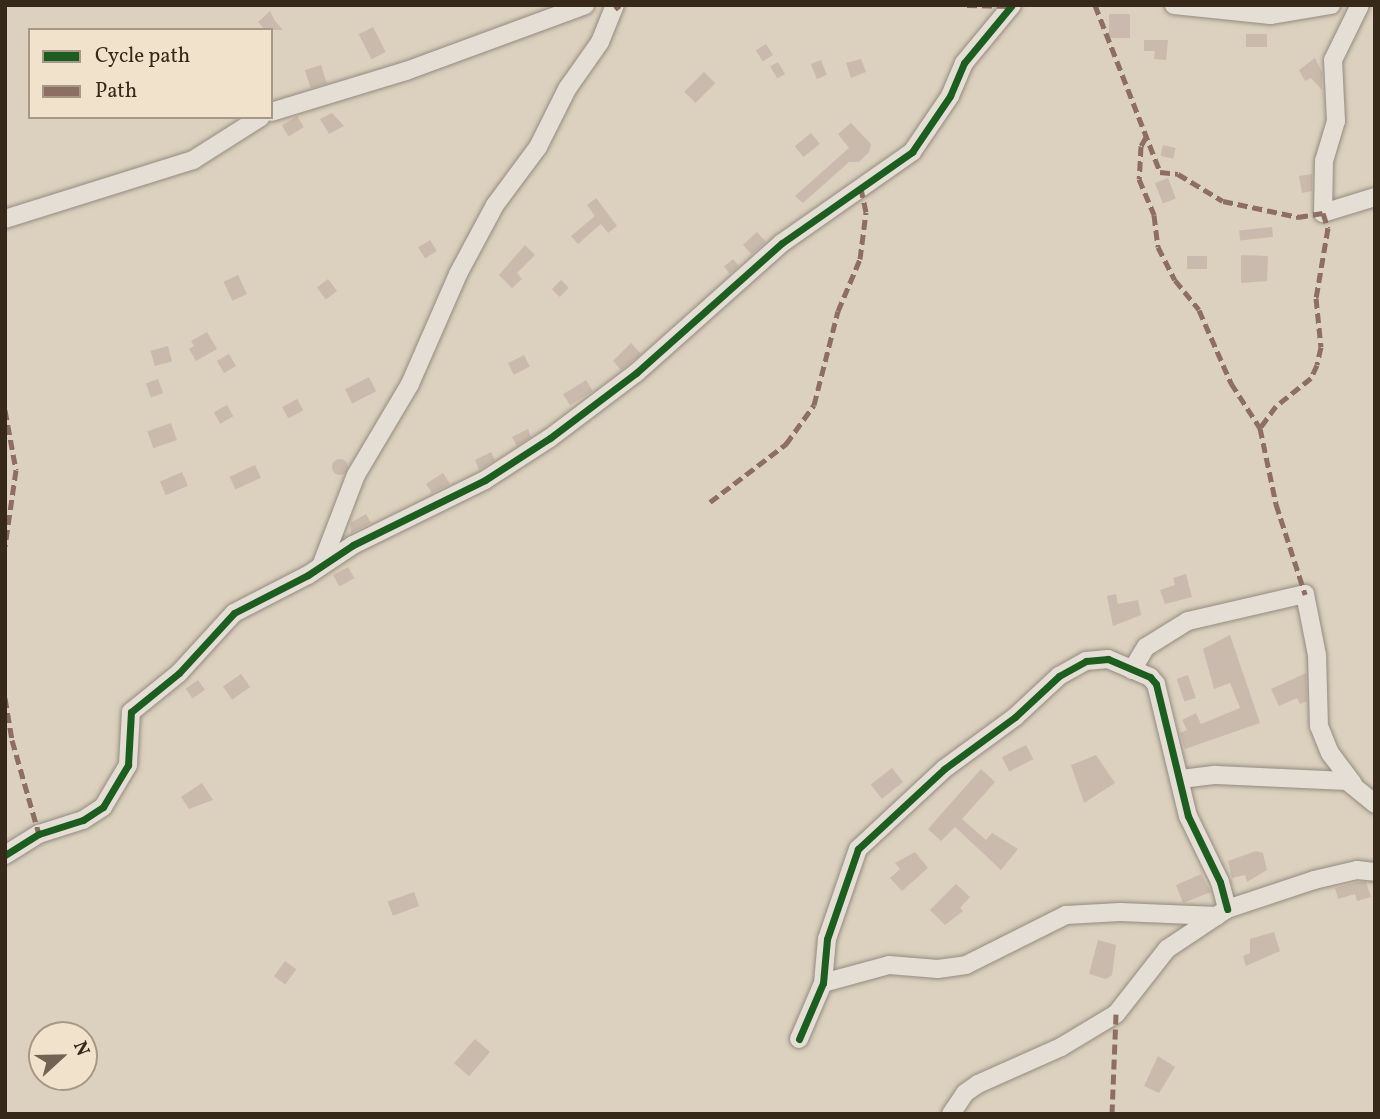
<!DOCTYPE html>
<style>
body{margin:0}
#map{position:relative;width:1380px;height:1119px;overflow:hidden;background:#dcd0be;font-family:Vollkorn,serif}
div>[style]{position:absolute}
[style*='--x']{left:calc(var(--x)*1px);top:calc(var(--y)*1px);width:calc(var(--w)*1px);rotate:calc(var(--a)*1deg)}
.building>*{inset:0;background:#cabaad;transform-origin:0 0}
.round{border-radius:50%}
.roads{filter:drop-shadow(0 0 2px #938b7f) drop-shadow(0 0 2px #938b7f)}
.minor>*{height:18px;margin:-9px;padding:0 9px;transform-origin:9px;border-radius:9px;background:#e4ded4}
.quiet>*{height:5px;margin-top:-2.5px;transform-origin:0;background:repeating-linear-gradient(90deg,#8d6e63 0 10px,transparent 0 15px)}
.cycleway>*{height:7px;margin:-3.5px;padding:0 3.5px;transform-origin:3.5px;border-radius:3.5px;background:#1b5e20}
span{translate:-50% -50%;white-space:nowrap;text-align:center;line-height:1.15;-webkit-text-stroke:5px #f1e2cc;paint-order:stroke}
.frame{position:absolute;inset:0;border:7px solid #372919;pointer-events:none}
.legend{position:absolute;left:28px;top:28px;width:245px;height:91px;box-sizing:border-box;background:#f1e2cc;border:2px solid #a79884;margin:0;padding:9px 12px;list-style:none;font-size:21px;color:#372919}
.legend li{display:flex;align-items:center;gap:14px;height:35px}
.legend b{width:35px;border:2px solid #a79884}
.north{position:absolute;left:28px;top:1021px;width:70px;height:70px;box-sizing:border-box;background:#f1e2cc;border:2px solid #a79884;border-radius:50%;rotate:68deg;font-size:19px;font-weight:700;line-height:28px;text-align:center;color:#372919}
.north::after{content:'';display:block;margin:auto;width:24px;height:32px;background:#716353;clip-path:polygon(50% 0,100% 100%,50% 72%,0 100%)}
</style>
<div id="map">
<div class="building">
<i style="clip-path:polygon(270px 11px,275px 21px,283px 30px,265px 30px,258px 22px)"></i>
<i style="left:1109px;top:14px;width:21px;height:24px"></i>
<i style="left:373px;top:27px;width:28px;height:16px;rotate:63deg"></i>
<i style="left:1246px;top:34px;width:21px;height:13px"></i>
<i style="clip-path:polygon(1144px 40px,1168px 40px,1166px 60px,1154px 59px,1155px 51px,1144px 51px)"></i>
<i style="left:766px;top:44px;width:13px;height:12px;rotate:58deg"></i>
<i style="clip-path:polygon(1315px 58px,1322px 72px,1322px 90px,1311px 78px,1305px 81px,1299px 70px)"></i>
<i style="clip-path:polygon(861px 59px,866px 72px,851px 78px,846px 63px)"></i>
<i style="left:821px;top:60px;width:16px;height:11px;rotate:68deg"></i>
<i style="left:778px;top:62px;width:14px;height:9px;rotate:60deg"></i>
<i style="left:321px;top:65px;width:19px;height:17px;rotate:72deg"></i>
<i style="left:704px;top:72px;width:16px;height:28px;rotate:45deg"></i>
<i style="clip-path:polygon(332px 113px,344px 126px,329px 134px,320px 119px)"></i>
<i style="left:297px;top:116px;width:13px;height:18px;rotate:58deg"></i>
<i style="clip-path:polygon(851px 123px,871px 144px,869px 152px,859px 162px,849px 162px,803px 203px,795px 196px,849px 148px,838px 134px)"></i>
<i style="left:811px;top:133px;width:14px;height:21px;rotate:51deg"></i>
<i style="left:1163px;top:145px;width:13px;height:11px;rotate:13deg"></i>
<i style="clip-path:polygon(1312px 174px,1312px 191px,1302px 193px,1299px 176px)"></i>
<i style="left:1168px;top:178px;width:22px;height:14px;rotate:69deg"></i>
<i style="clip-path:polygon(596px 198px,617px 226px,608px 233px,601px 224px,578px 244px,571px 236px,595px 216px,587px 205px)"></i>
<i style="left:1272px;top:227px;width:10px;height:33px;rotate:84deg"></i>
<i style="left:757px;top:232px;width:13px;height:19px;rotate:48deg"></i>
<i style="left:430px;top:240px;width:13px;height:14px;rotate:58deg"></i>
<i style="clip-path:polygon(525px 245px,535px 255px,517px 273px,522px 279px,512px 288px,499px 275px)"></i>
<i style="clip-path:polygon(1241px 255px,1268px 256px,1267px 281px,1241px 283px)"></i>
<i style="left:1187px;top:256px;width:20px;height:13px"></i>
<i style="left:733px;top:259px;width:9px;height:12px;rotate:49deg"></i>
<i style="left:238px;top:275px;width:21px;height:16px;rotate:65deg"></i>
<i style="left:328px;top:279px;width:15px;height:14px;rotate:53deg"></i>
<i style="left:561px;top:280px;width:11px;height:13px;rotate:45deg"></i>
<i style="clip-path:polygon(207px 332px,217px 349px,196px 361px,189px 349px,194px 346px,191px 341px)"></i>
<i style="clip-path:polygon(631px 343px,641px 354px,621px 370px,613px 361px)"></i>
<i style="left:168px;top:346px;width:16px;height:18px;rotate:75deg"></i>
<i style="left:229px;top:354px;width:14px;height:14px;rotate:60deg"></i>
<i style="left:524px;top:355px;width:13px;height:18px;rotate:63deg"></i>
<i style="left:369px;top:377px;width:16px;height:27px;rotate:63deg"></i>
<i style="left:158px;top:379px;width:15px;height:13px;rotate:70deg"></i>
<i style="left:586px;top:380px;width:13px;height:27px;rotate:58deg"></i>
<i style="left:297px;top:399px;width:13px;height:17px;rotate:61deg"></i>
<i style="left:227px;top:405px;width:13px;height:15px;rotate:61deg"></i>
<i style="left:171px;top:423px;width:18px;height:25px;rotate:71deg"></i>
<i style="clip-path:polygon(528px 429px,531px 437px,517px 446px,512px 437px)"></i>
<i style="clip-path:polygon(491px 452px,495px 460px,479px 470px,475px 460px)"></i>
<i class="round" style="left:332px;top:459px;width:16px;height:16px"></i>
<i style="left:255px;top:465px;width:14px;height:28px;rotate:65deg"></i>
<i style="left:182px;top:472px;width:15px;height:24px;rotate:67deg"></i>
<i style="clip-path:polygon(443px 473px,450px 484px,432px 493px,426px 484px)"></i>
<i style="clip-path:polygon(366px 514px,371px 523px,351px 533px,350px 523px)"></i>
<i style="left:348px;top:567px;width:13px;height:17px;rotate:61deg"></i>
<i style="clip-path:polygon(1186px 574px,1192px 597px,1165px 604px,1160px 590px,1175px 585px,1173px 578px)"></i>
<i style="clip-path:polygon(1116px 594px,1118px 604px,1138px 600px,1141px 615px,1113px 626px,1107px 596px)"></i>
<i style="clip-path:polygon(1230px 635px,1260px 723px,1185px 749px,1180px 733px,1187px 730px,1182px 720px,1196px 713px,1201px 724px,1240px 708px,1230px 683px,1214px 689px,1203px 649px)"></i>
<i style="clip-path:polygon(1306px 673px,1307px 701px,1300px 704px,1297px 698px,1279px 706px,1271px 689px)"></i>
<i style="left:241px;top:674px;width:16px;height:22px;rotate:55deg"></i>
<i style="left:1188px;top:675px;width:24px;height:12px;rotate:71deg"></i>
<i style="left:198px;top:680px;width:12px;height:15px;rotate:55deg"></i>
<i style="left:1026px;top:745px;width:16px;height:27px;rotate:63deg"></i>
<i style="clip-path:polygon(1096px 755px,1115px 783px,1084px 803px,1071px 765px)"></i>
<i style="left:892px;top:768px;width:18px;height:27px;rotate:52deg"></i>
<i style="clip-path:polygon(981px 769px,995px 782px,962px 819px,986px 840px,992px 833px,1018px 849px,1001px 870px,955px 827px,941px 841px,928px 829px)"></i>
<i style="clip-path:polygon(202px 783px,213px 800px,189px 809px,181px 797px)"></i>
<i style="clip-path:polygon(1256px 851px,1263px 853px,1267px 870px,1247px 882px,1245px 875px,1232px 878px,1228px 861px)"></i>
<i style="clip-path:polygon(915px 852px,928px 868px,902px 891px,890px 878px,900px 869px,895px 863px)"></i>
<i style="clip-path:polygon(1201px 874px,1211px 892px,1183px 903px,1176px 885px)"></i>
<i style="clip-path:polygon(1358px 882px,1366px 882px,1371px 897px,1357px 901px,1355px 894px,1338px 899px,1335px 888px)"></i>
<i style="clip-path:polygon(956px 884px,970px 897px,960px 908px,963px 911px,945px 925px,930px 910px)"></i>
<i style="left:414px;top:892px;width:15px;height:28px;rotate:70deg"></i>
<i style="clip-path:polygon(1274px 932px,1280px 951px,1246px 966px,1243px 956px,1250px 953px,1250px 939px)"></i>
<i style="clip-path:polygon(1098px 940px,1116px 945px,1112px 975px,1106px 979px,1089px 974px)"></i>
<i style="left:285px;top:961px;width:14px;height:19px;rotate:36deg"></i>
<i style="left:475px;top:1039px;width:20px;height:32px;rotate:41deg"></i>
<i style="clip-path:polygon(1158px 1056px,1175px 1067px,1159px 1093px,1144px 1086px)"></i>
</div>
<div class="roads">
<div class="minor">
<i style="--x:1174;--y:5;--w:97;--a:5.9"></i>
<i style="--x:1270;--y:15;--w:62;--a:-9.3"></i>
<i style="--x:1360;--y:5;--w:61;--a:116.1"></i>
<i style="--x:1333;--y:60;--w:61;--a:87.2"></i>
<i style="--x:1336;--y:121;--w:42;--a:106.7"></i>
<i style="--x:1324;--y:161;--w:52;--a:91.1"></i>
<i style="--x:1323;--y:213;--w:54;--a:-17.1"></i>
<i style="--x:271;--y:112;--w:141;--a:-16.9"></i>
<i style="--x:406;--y:71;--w:191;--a:-20.2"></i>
<i style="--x:5;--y:219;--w:197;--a:-17.4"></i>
<i style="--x:193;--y:160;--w:80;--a:-32.3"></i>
<i style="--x:321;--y:566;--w:97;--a:-69"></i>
<i style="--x:356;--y:475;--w:106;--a:-59.3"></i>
<i style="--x:410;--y:384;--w:120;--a:-66.4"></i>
<i style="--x:458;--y:274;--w:78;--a:-61.8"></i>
<i style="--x:495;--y:205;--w:72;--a:-53.4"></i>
<i style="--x:538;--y:147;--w:65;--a:-63.4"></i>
<i style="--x:567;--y:89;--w:57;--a:-54.9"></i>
<i style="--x:600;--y:42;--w:40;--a:-68"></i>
<i style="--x:1132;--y:670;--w:27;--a:-59"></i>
<i style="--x:1146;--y:647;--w:49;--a:-31.8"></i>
<i style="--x:1188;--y:621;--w:120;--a:-13"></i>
<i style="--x:1305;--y:594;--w:62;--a:78.9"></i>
<i style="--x:1317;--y:655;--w:71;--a:88.4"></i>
<i style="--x:1319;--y:726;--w:29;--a:68"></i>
<i style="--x:1330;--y:753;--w:38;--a:53"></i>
<i style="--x:1181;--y:779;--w:35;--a:-7"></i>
<i style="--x:1216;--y:775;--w:131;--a:2.6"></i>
<i style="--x:1347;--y:781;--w:36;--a:39"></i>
<i style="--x:5;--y:855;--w:40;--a:-32"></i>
<i style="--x:39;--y:834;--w:46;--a:-17.7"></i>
<i style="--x:83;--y:820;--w:24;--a:-33"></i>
<i style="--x:103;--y:807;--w:49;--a:-59.2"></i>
<i style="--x:128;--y:765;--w:53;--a:-86.8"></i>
<i style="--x:131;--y:712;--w:62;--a:-39.1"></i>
<i style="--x:179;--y:673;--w:81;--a:-47.5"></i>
<i style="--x:234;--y:613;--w:83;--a:-27.2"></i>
<i style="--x:308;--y:575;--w:54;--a:-33.7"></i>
<i style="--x:353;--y:545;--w:147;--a:-26.2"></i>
<i style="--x:485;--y:480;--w:77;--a:-32.9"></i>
<i style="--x:550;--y:438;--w:108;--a:-37.1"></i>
<i style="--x:636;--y:373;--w:195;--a:-41.7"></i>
<i style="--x:782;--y:243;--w:159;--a:-35"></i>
<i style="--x:912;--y:152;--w:68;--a:-55.8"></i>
<i style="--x:950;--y:96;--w:36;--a:-67"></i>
<i style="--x:964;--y:63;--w:75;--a:-50.4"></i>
<i style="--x:823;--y:983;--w:68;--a:-15.3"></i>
<i style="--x:889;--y:965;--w:49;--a:4.7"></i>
<i style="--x:938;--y:969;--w:28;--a:-8"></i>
<i style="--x:966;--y:965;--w:112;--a:-26.6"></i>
<i style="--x:1066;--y:915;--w:54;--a:-3.2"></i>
<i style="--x:1120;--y:912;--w:97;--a:2.4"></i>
<i style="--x:799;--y:1039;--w:61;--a:-66.8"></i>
<i style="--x:823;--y:983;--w:44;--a:-84.8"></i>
<i style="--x:827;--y:939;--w:95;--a:-71"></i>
<i style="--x:858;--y:849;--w:117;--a:-42.9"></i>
<i style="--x:944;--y:769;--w:88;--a:-36.2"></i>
<i style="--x:1015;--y:717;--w:60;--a:-43"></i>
<i style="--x:1059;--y:676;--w:31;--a:-29"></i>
<i style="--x:1086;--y:661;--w:22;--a:-5"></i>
<i style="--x:1108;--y:659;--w:46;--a:23.2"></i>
<i style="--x:1150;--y:677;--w:9;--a:49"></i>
<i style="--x:1156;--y:684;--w:136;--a:76.4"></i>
<i style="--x:1188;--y:816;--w:73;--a:64.1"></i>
<i style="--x:1220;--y:882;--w:28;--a:75"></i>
<i style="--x:951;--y:1114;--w:25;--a:-56"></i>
<i style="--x:965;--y:1093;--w:16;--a:-35"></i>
<i style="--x:978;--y:1084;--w:91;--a:-24"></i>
<i style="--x:1061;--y:1047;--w:64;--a:-31"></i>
<i style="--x:1116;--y:1014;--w:83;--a:-51.9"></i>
<i style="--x:1167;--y:949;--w:72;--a:-33.7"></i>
<i style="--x:1227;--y:909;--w:92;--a:-18.4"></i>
<i style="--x:1314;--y:880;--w:44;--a:-13.1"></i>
<i style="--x:1357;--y:870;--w:18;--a:6"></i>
</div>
</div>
<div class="quiet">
<i style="--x:967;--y:5;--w:44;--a:1.3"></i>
<i style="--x:1095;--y:5;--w:179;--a:68.7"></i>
<i style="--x:1160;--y:172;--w:18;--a:6"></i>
<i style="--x:1178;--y:174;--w:52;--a:31"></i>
<i style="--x:1223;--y:201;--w:77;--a:12"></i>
<i style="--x:1298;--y:217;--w:25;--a:-9"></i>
<i style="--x:1323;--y:213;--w:16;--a:72"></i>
<i style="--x:1328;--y:228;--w:71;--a:99.7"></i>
<i style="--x:1316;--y:298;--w:49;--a:84.2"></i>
<i style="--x:1321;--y:347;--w:18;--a:103"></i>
<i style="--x:1317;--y:365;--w:14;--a:115"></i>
<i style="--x:1311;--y:378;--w:45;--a:141.3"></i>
<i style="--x:1276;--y:406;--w:27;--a:126"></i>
<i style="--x:1260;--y:428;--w:78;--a:78.1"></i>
<i style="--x:1276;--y:504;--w:95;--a:72.1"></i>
<i style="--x:615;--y:9;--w:6;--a:-39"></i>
<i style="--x:1146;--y:137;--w:10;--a:119"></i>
<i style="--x:1141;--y:146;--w:33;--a:93"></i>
<i style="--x:1139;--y:179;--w:39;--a:67"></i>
<i style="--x:1154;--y:215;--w:32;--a:83"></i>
<i style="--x:1158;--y:247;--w:37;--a:63"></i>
<i style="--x:1175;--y:280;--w:38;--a:51"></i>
<i style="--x:1199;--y:310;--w:80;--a:66.3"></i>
<i style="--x:1231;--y:383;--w:54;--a:57.2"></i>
<i style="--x:5;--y:410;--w:61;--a:79.6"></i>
<i style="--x:16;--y:470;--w:77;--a:98.2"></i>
<i style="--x:710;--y:502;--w:96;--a:-37.3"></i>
<i style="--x:786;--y:444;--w:48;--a:-54.3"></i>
<i style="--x:814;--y:405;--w:97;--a:-75.7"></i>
<i style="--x:838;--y:311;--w:56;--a:-67.1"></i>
<i style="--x:860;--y:259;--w:47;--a:-82.7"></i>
<i style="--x:866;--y:212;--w:25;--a:-102"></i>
<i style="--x:5;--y:698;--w:43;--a:80.5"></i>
<i style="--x:12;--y:740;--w:98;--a:74"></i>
<i style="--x:1112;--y:1114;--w:100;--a:-87.7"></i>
</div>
<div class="cycleway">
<i style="--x:5;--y:855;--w:40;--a:-32"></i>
<i style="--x:39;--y:834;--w:46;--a:-17.7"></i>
<i style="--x:83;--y:820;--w:24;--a:-33"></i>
<i style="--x:103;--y:807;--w:49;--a:-59.2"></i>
<i style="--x:128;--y:765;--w:53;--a:-86.8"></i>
<i style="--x:131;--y:712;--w:62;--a:-39.1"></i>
<i style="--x:179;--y:673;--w:81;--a:-47.5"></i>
<i style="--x:234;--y:613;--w:83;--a:-27.2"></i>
<i style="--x:308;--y:575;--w:54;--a:-33.7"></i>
<i style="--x:353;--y:545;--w:147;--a:-26.2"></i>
<i style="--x:485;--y:480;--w:77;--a:-32.9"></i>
<i style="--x:550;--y:438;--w:108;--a:-37.1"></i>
<i style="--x:636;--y:373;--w:195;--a:-41.7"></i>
<i style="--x:782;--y:243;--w:159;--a:-35"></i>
<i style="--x:912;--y:152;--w:68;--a:-55.8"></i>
<i style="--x:950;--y:96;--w:36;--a:-67"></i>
<i style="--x:964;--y:63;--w:75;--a:-50.4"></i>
<i style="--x:799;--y:1039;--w:61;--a:-66.8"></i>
<i style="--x:823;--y:983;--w:44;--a:-84.8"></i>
<i style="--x:827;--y:939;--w:95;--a:-71"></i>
<i style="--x:858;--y:849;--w:117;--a:-42.9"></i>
<i style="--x:944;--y:769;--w:88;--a:-36.2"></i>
<i style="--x:1015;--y:717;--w:60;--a:-43"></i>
<i style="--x:1059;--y:676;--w:31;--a:-29"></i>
<i style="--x:1086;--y:661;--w:22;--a:-5"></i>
<i style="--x:1108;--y:659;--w:46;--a:23.2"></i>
<i style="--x:1150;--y:677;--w:9;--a:49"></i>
<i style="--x:1156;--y:684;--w:136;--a:76.4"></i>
<i style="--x:1188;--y:816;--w:73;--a:64.1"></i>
<i style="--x:1220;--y:882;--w:28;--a:75"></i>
</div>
<div class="frame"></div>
<ul class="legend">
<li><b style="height:9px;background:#1b5e20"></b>Cycle path</li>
<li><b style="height:9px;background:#8d6e63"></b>Path</li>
</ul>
<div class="north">N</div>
</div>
